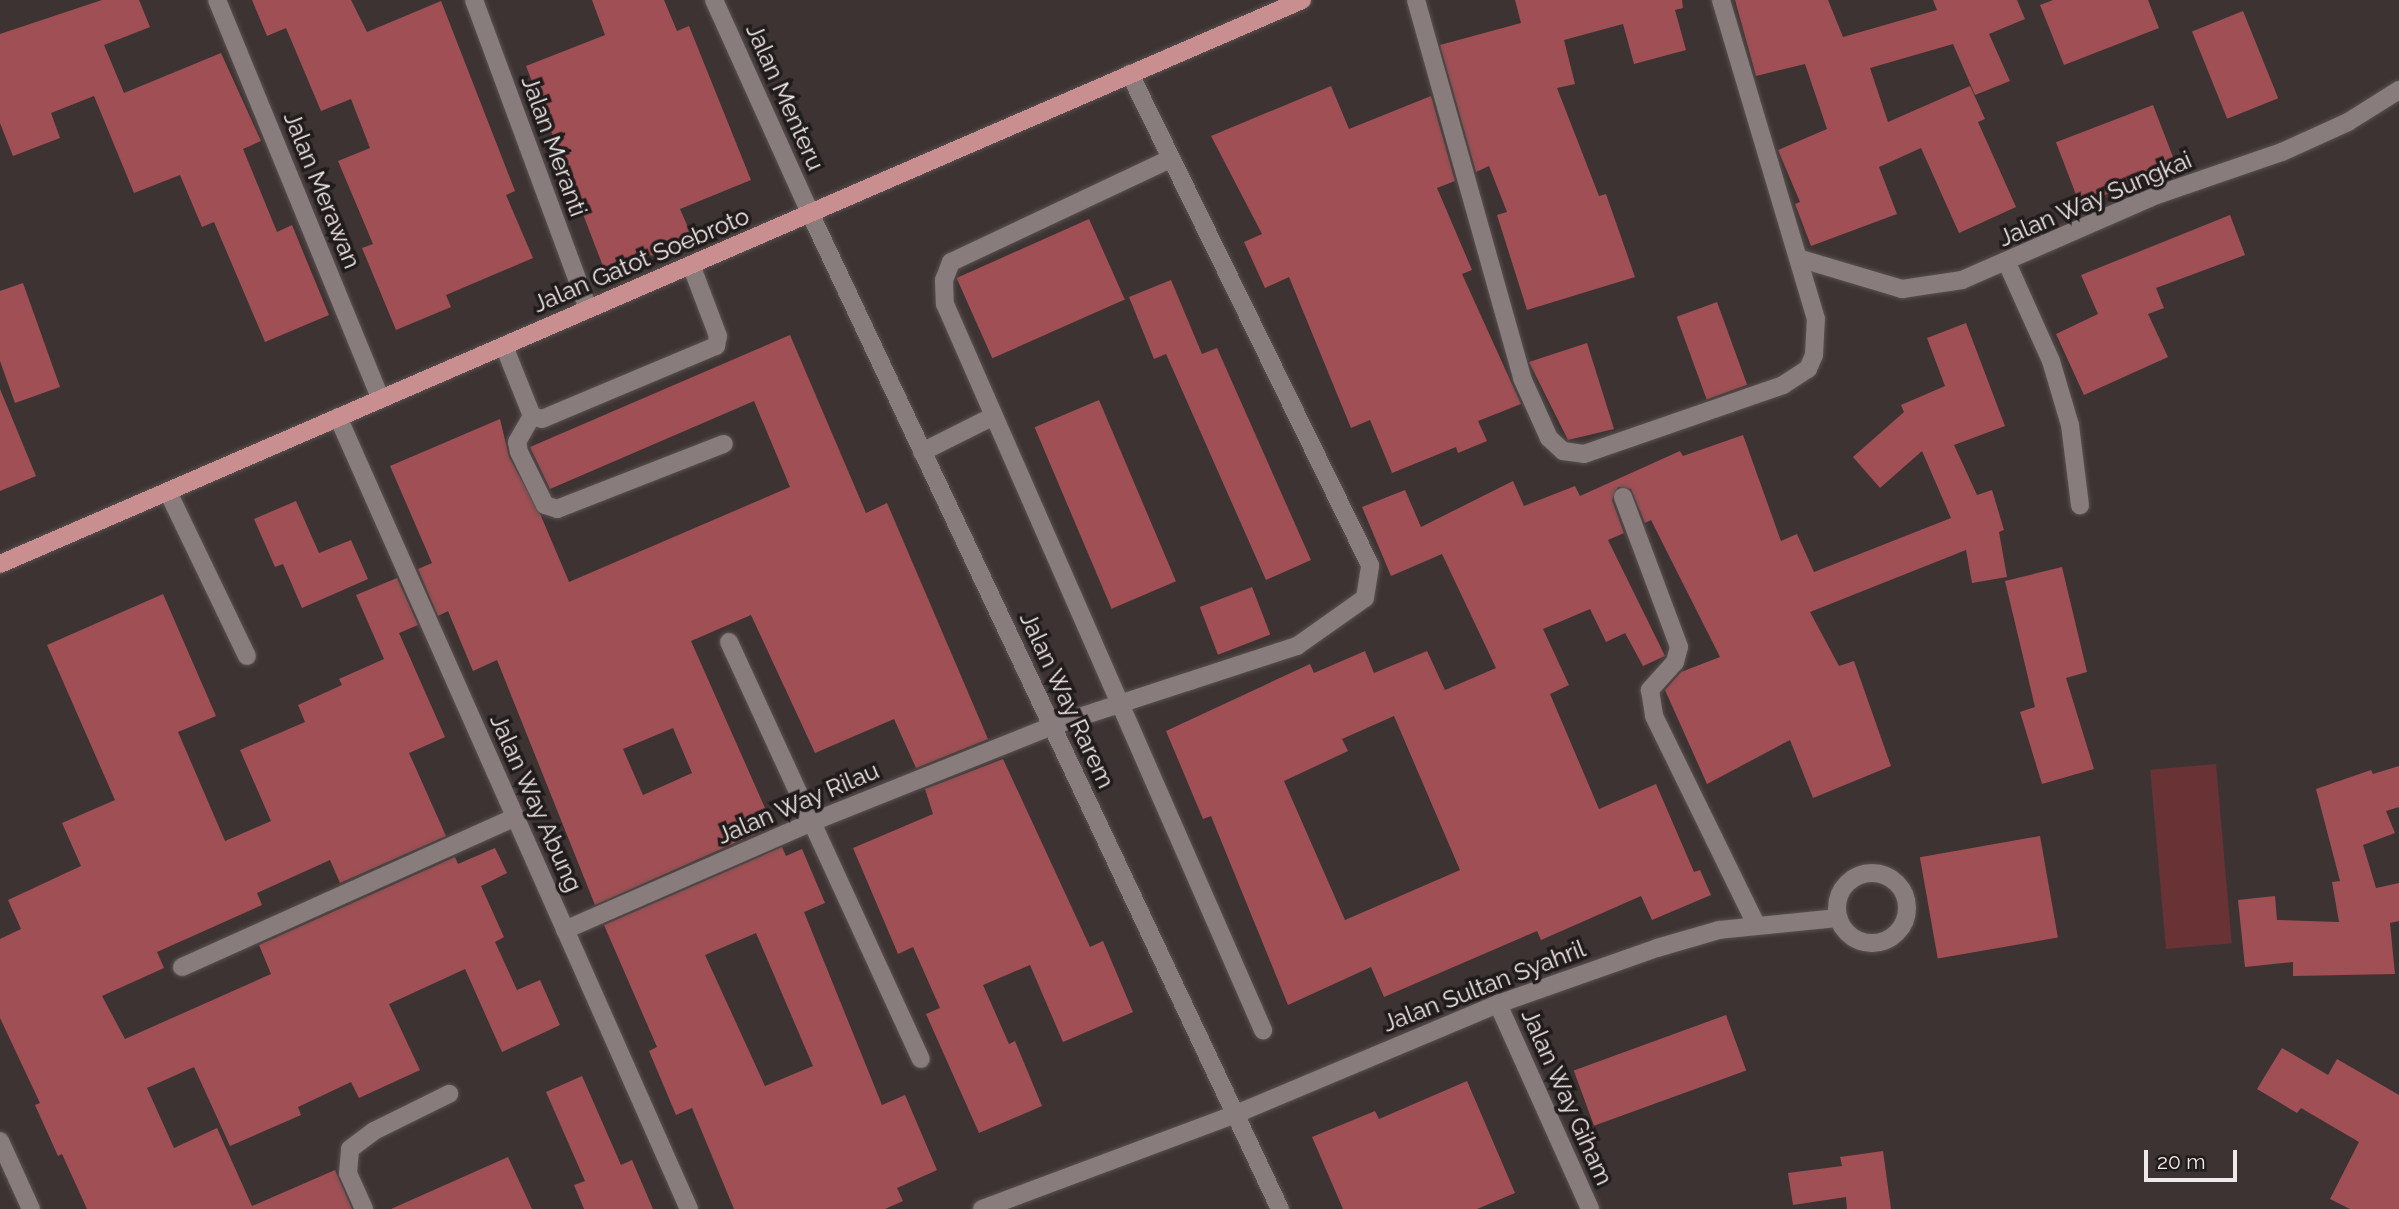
<!DOCTYPE html>
<style>
body{margin:0}
#map{position:relative;width:2399px;height:1209px;overflow:hidden;background:#3d3333;font-family:Raleway,sans-serif}
div>[style]{position:absolute}
[style*='--x']{left:calc(var(--x)*1px);top:calc(var(--y)*1px);width:calc(var(--w)*1px);rotate:calc(var(--a)*1deg)}
.green>*{inset:0;background:#693336;transform-origin:0 0}
.building>*{inset:0;background:#a05054;transform-origin:0 0}
.roads{filter:drop-shadow(0 0 2px #595050) drop-shadow(0 0 2px #595050)}
.lane>*{height:18px;margin:-9px;padding:0 9px;transform-origin:9px;border-radius:9px;background:#897c7c}
.street>*{height:18px;margin:-9px;padding:0 9px;transform-origin:9px;border-radius:9px;background:#897c7c}
.street>.ring{margin:-9px;padding:0;box-sizing:content-box;background:none;border:18px solid #897c7c;border-radius:50%}
.secondary>*{height:18px;margin:-9px;padding:0 9px;transform-origin:9px;border-radius:9px;background:#897c7c}
.primary>*{height:18px;margin:-9px;padding:0 9px;transform-origin:9px;border-radius:9px;background:#c98f90}
span{translate:-50% -50%;white-space:nowrap;text-align:center;line-height:1.15;-webkit-text-stroke:7px #211c1c;paint-order:stroke}
.street-label{font-size:24px;color:#f0e9e9}
.scale{position:absolute;left:2144px;top:1150px;width:93px;height:32px;box-sizing:border-box;border:4px solid #f0e9e9;border-top:0;padding-left:9px;font-size:21px;line-height:24px;white-space:nowrap;color:#f0e9e9;-webkit-text-stroke:5px #211c1c;paint-order:stroke}
</style>
<div id="map">
<div class="green">
<i style="left:2216px;top:764px;width:180px;height:66px;rotate:85deg"></i>
</div>
<div class="building">
<i style="clip-path:polygon(102px 0,139px 0,150px 27px,104px 45px,124px 93px,221px 53px,261px 141px,243px 149px,277px 232px,292px 225px,329px 315px,265px 342px,214px 222px,202px 227px,180px 175px,134px 193px,94px 96px,51px 113px,60px 138px,13px 156px,0 123px,0 34px)"></i>
<i style="clip-path:polygon(252px 0,351px 0,367px 32px,441px 1px,515px 191px,506px 195px,533px 258px,446px 295px,451px 307px,396px 330px,362px 248px,373px 244px,338px 161px,370px 148px,351px 99px,321px 111px,286px 28px,267px 36px)"></i>
<i style="clip-path:polygon(592px 0,664px 0,677px 31px,689px 26px,751px 180px,680px 209px,693px 239px,606px 274px,526px 66px,605px 35px)"></i>
<i style="clip-path:polygon(1515px 0,1682px 0,1683px 8px,1675px 10px,1686px 50px,1634px 64px,1623px 24px,1564px 40px,1575px 84px,1557px 88px,1599px 196px,1606px 194px,1635px 277px,1527px 310px,1497px 215px,1507px 212px,1489px 166px,1476px 172px,1440px 45px,1521px 23px)"></i>
<i style="clip-path:polygon(1735px 0,1828px 0,1843px 37px,1937px 10px,1933px 0,2017px 0,2025px 19px,1989px 34px,2010px 81px,1975px 95px,1953px 44px,1870px 68px,1888px 122px,1970px 86px,1985px 119px,1978px 122px,2016px 207px,1959px 233px,1921px 148px,1879px 167px,1897px 214px,1811px 246px,1795px 204px,1800px 202px,1778px 150px,1827px 129px,1805px 64px,1756px 76px)"></i>
<i style="clip-path:polygon(2053px 0,2148px 0,2159px 28px,2064px 65px,2040px 5px)"></i>
<i style="left:2243px;top:11px;width:94px;height:55px;rotate:68deg"></i>
<i style="clip-path:polygon(1331px 86px,1349px 129px,1431px 96px,1455px 181px,1437px 188px,1472px 270px,1462px 274px,1521px 404px,1478px 421px,1487px 441px,1458px 453px,1456px 447px,1392px 473px,1370px 420px,1351px 428px,1289px 277px,1265px 288px,1244px 242px,1262px 234px,1211px 136px)"></i>
<i style="left:2153px;top:105px;width:67px;height:104px;rotate:69deg"></i>
<i style="clip-path:polygon(2230px 215px,2245px 255px,2156px 288px,2164px 308px,2148px 314px,2168px 357px,2084px 395px,2056px 334px,2098px 314px,2081px 275px)"></i>
<i style="left:1089px;top:219px;width:88px;height:145px;rotate:66deg"></i>
<i style="clip-path:polygon(1171px 280px,1202px 354px,1217px 348px,1311px 560px,1266px 580px,1166px 354px,1154px 359px,1129px 297px)"></i>
<i style="clip-path:polygon(23px 283px,60px 387px,15px 403px,0 361px,0 291px)"></i>
<i style="left:1717px;top:302px;width:88px;height:43px;rotate:70deg"></i>
<i style="clip-path:polygon(evenodd,1966px 323px,2005px 426px,1954px 445px,1977px 495px,1992px 490px,2004px 530px,1999px 532px,2007px 577px,1972px 583px,1966px 550px,1810px 612px,1839px 666px,1854px 661px,1891px 766px,1813px 798px,1790px 740px,1707px 784px,1665px 690px,1681px 672px,1720px 657px,1651px 520px,1645px 523px,1631px 489px,1618px 487px,1612px 500px,1624px 533px,1608px 540px,1665px 656px,1643px 666px,1625px 633px,1606px 642px,1590px 609px,1543px 629px,1569px 685px,1550px 694px,1599px 809px,1656px 784px,1694px 872px,1700px 870px,1711px 895px,1652px 920px,1641px 896px,1541px 940px,1537px 931px,1384px 997px,1371px 967px,1288px 1005px,1211px 816px,1203px 819px,1166px 731px,1310px 664px,1314px 673px,1365px 651px,1374px 673px,1427px 651px,1445px 690px,1496px 668px,1442px 554px,1391px 576px,1362px 507px,1405px 490px,1421px 527px,1513px 481px,1524px 506px,1575px 486px,1580px 496px,1680px 451px,1683px 456px,1743px 435px,1781px 541px,1797px 534px,1814px 572px,1951px 518px,1922px 451px,1880px 488px,1853px 457px,1904px 412px,1901px 405px,1945px 386px,1927px 338px,1966px 323px,1394px 716px,1460px 870px,1345px 920px,1284px 781px,1348px 751px,1342px 739px,1394px 716px)"></i>
<i style="clip-path:polygon(evenodd,790px 335px,866px 513px,887px 503px,988px 739px,916px 768px,894px 719px,815px 753px,751px 615px,691px 641px,773px 826px,595px 905px,497px 660px,473px 671px,448px 611px,438px 616px,418px 569px,432px 563px,390px 466px,500px 419px,509px 457px,541px 516px,569px 582px,790px 487px,754px 401px,550px 489px,530px 447px,790px 335px,673px 728px,692px 773px,643px 795px,623px 749px,673px 728px)"></i>
<i style="clip-path:polygon(1587px 343px,1614px 429px,1568px 440px,1529px 362px)"></i>
<i style="clip-path:polygon(0 389px,36px 476px,0 491px)"></i>
<i style="left:1099px;top:400px;width:197px;height:70px;rotate:67deg"></i>
<i style="clip-path:polygon(296px 501px,319px 553px,351px 540px,368px 579px,302px 608px,283px 564px,275px 567px,254px 519px)"></i>
<i style="clip-path:polygon(2062px 567px,2087px 672px,2066px 678px,2094px 769px,2042px 784px,2020px 712px,2035px 707px,2005px 581px)"></i>
<i style="clip-path:polygon(397px 578px,418px 625px,399px 633px,445px 737px,409px 753px,446px 836px,340px 883px,330px 860px,257px 893px,262px 905px,157px 952px,164px 968px,102px 996px,125px 1039px,271px 974px,259px 945px,455px 857px,458px 864px,495px 848px,507px 873px,481px 886px,504px 937px,495px 942px,517px 990px,540px 980px,560px 1025px,502px 1052px,465px 969px,389px 1004px,420px 1070px,359px 1098px,351px 1082px,298px 1107px,301px 1115px,230px 1146px,194px 1067px,147px 1088px,174px 1148px,217px 1128px,252px 1206px,335px 1170px,352px 1209px,87px 1209px,62px 1154px,58px 1156px,35px 1105px,40px 1103px,0 1018px,0 939px,21px 929px,8px 900px,81px 866px,62px 823px,115px 800px,47px 645px,163px 594px,216px 716px,178px 732px,225px 841px,271px 821px,240px 750px,305px 722px,298px 705px,342px 685px,339px 679px,384px 659px,356px 595px)"></i>
<i style="left:1252px;top:587px;width:51px;height:56px;rotate:69deg"></i>
<i style="clip-path:polygon(1003px 759px,1090px 947px,1103px 941px,1133px 1012px,1063px 1042px,1030px 965px,983px 985px,1009px 1044px,1015px 1041px,1042px 1106px,979px 1133px,926px 1014px,940px 1008px,913px 947px,898px 954px,853px 848px,933px 814px,925px 789px)"></i>
<i style="clip-path:polygon(2399px 766px,2399px 807px,2386px 811px,2395px 833px,2363px 845px,2376px 888px,2399px 883px,2399px 921px,2390px 923px,2395px 974px,2293px 976px,2293px 962px,2245px 967px,2238px 900px,2275px 896px,2277px 920px,2339px 922px,2332px 882px,2340px 881px,2316px 789px,2371px 770px,2373px 774px)"></i>
<i style="left:2040px;top:836px;width:103px;height:122px;rotate:80deg"></i>
<i style="clip-path:polygon(evenodd,782px 847px,786px 856px,802px 849px,825px 903px,804px 912px,882px 1105px,905px 1095px,937px 1170px,897px 1188px,903px 1201px,885px 1209px,734px 1209px,692px 1108px,676px 1115px,649px 1051px,657px 1047px,604px 925px,782px 847px,756px 933px,813px 1066px,765px 1086px,705px 955px,756px 933px)"></i>
<i style="left:1726px;top:1015px;width:59px;height:162px;rotate:70deg"></i>
<i style="clip-path:polygon(2282px 1048px,2328px 1075px,2337px 1059px,2399px 1095px,2399px 1209px,2350px 1209px,2330px 1199px,2359px 1142px,2301px 1108px,2297px 1113px,2257px 1089px)"></i>
<i style="clip-path:polygon(582px 1076px,621px 1165px,632px 1160px,653px 1209px,584px 1209px,574px 1185px,585px 1181px,546px 1092px)"></i>
<i style="clip-path:polygon(1467px 1081px,1515px 1193px,1477px 1209px,1343px 1209px,1312px 1137px,1375px 1111px,1379px 1119px)"></i>
<i style="clip-path:polygon(1883px 1151px,1891px 1209px,1847px 1209px,1846px 1197px,1793px 1205px,1788px 1173px,1842px 1166px,1840px 1157px)"></i>
<i style="clip-path:polygon(508px 1157px,532px 1209px,391px 1209px)"></i>
</div>
<div class="roads">
<div class="lane">
<i style="--x:1170;--y:159;--w:242;--a:154.8"></i>
<i style="--x:951;--y:262;--w:19;--a:111"></i>
<i style="--x:944;--y:280;--w:24;--a:88"></i>
<i style="--x:945;--y:304;--w:793;--a:66.35"></i>
<i style="--x:504;--y:346;--w:75;--a:68.2"></i>
<i style="--x:532;--y:416;--w:10;--a:17"></i>
<i style="--x:542;--y:419;--w:189;--a:-22.8"></i>
<i style="--x:716;--y:346;--w:10;--a:-79"></i>
<i style="--x:718;--y:336;--w:76;--a:-110.8"></i>
<i style="--x:532;--y:416;--w:30;--a:120"></i>
<i style="--x:517;--y:442;--w:10;--a:79"></i>
<i style="--x:519;--y:452;--w:59;--a:63.9"></i>
<i style="--x:545;--y:505;--w:13;--a:18"></i>
<i style="--x:557;--y:509;--w:179;--a:-21.3"></i>
<i style="--x:922;--y:452;--w:80;--a:-26.6"></i>
<i style="--x:168;--y:492;--w:182;--a:64.3"></i>
<i style="--x:1052;--y:726;--w:258;--a:-18.1"></i>
<i style="--x:1297;--y:646;--w:83;--a:-35.2"></i>
<i style="--x:1365;--y:598;--w:33;--a:-81"></i>
<i style="--x:1370;--y:565;--w:547;--a:-116.05"></i>
</div>
<div class="street">
<i style="--x:217;--y:0;--w:431;--a:67.7"></i>
<i style="--x:474;--y:0;--w:329;--a:69.7"></i>
<i style="--x:714;--y:0;--w:234;--a:65.7"></i>
<i style="--x:1416;--y:0;--w:393;--a:74.3"></i>
<i style="--x:1522;--y:378;--w:66;--a:65.8"></i>
<i style="--x:1549;--y:438;--w:19;--a:43"></i>
<i style="--x:1563;--y:451;--w:21;--a:8"></i>
<i style="--x:1584;--y:454;--w:211;--a:-19.1"></i>
<i style="--x:1783;--y:385;--w:30;--a:-33"></i>
<i style="--x:1808;--y:369;--w:15;--a:-67"></i>
<i style="--x:1814;--y:355;--w:36;--a:-87"></i>
<i style="--x:1816;--y:319;--w:333;--a:-106.6"></i>
<i style="--x:1798;--y:258;--w:109;--a:16.6"></i>
<i style="--x:1902;--y:289;--w:61;--a:-8.5"></i>
<i style="--x:1962;--y:280;--w:213;--a:-23.6"></i>
<i style="--x:2157;--y:195;--w:132;--a:-19"></i>
<i style="--x:2282;--y:152;--w:72;--a:-24.4"></i>
<i style="--x:2348;--y:122;--w:60;--a:-32.1"></i>
<i style="--x:2007;--y:263;--w:107;--a:65.8"></i>
<i style="--x:2051;--y:361;--w:67;--a:73.5"></i>
<i style="--x:2070;--y:425;--w:81;--a:82.9"></i>
<i style="--x:338;--y:417;--w:866;--a:66.1"></i>
<i style="--x:1623;--y:497;--w:160;--a:69.5"></i>
<i style="--x:1679;--y:647;--w:16;--a:105"></i>
<i style="--x:1675;--y:662;--w:38;--a:132"></i>
<i style="--x:1650;--y:690;--w:26;--a:81"></i>
<i style="--x:1654;--y:716;--w:232;--a:63.9"></i>
<i style="--x:729;--y:642;--w:459;--a:65.3"></i>
<i class="ring" style="left:1837px;top:873px;width:52px;height:52px"></i>
<i style="--x:565;--y:930;--w:270;--a:-23.6"></i>
<i style="--x:812;--y:822;--w:258;--a:-21.8"></i>
<i style="--x:182;--y:967;--w:366;--a:-24.2"></i>
<i style="--x:1498;--y:1004;--w:225;--a:65.8"></i>
<i style="--x:0;--y:1141;--w:75;--a:65.5"></i>
<i style="--x:364;--y:1209;--w:39;--a:-114"></i>
<i style="--x:348;--y:1173;--w:24;--a:-85"></i>
<i style="--x:350;--y:1149;--w:30;--a:-37"></i>
<i style="--x:374;--y:1131;--w:84;--a:-26.3"></i>
<i style="--x:982;--y:1209;--w:271;--a:-20.5"></i>
<i style="--x:1236;--y:1114;--w:284;--a:-22.8"></i>
<i style="--x:1498;--y:1004;--w:169;--a:-19.4"></i>
<i style="--x:1657;--y:948;--w:65;--a:-16.2"></i>
<i style="--x:1719;--y:930;--w:120;--a:-5.8"></i>
</div>
<div class="secondary">
<i style="--x:810;--y:213;--w:1101;--a:64.74"></i>
</div>
<div class="primary">
<i style="--x:0;--y:564;--w:1419;--a:-23.42"></i>
</div>
</div>
<div class="street-label">
<span style="left:785px;top:97px;rotate:66deg">Jalan Menteru</span>
<span style="left:554px;top:146px;rotate:70deg">Jalan Meranti</span>
<span style="left:322px;top:190px;rotate:68deg">Jalan Merawan</span>
<span style="left:2095px;top:199px;rotate:-23deg">Jalan Way Sungkai</span>
<span style="left:641px;top:260px;rotate:-23deg">Jalan Gatot Soebroto</span>
<span style="left:1067px;top:700px;rotate:65deg">Jalan Way Rarem</span>
<span style="left:536px;top:803px;rotate:66deg">Jalan Way Abung</span>
<span style="left:798px;top:803px;rotate:-23deg">Jalan Way Rilau</span>
<span style="left:1484px;top:986px;rotate:-21deg">Jalan Sultan Syahril</span>
<span style="left:1567px;top:1097px;rotate:66deg">Jalan Way Giham</span>
</div>
<div class="scale">20 m</div>
</div>
